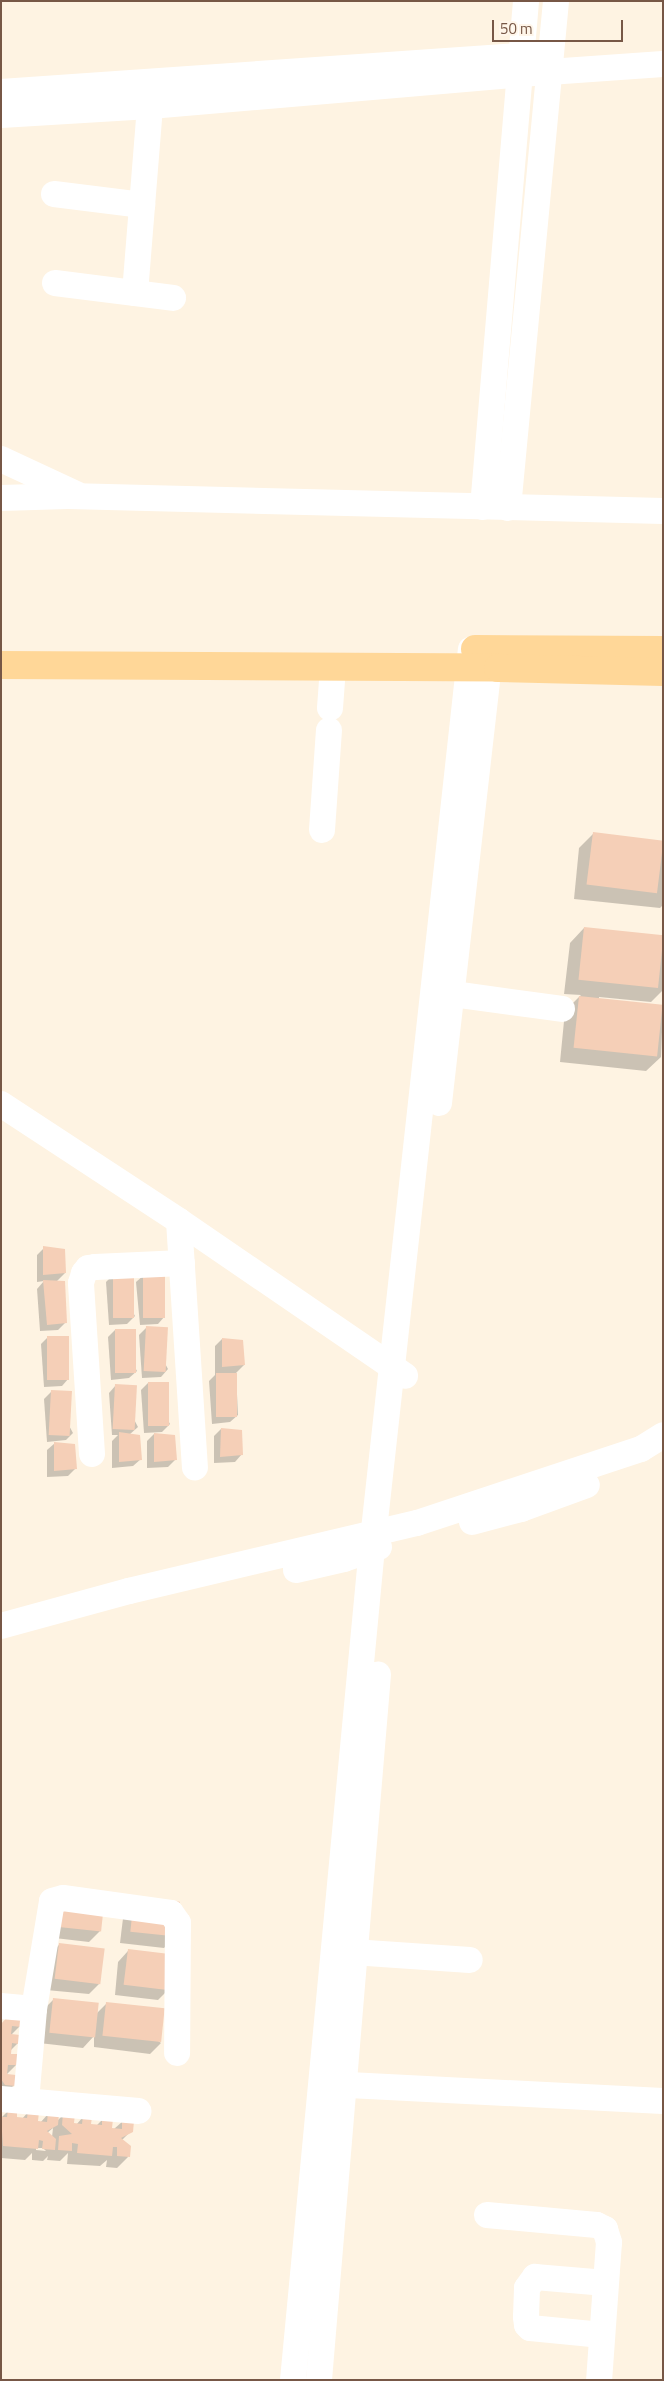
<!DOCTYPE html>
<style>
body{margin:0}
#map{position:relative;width:664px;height:2381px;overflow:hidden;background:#fef3e2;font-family:"Titillium Web",sans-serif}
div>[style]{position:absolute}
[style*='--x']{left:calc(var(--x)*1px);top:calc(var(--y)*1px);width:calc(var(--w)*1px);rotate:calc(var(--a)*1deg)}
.shadow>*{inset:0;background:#0003}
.building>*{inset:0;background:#f5cfb7;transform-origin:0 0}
.minor>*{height:26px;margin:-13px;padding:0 13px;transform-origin:13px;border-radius:13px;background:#fff}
.major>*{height:28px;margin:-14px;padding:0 14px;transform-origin:14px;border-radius:14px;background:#ffd798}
span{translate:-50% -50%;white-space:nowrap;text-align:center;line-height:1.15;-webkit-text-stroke:5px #fff6ea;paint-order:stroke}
.frame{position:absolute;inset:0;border:2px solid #775746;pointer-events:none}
.scale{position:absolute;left:492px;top:20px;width:131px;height:22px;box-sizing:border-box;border:2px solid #775746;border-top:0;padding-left:6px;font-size:15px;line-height:18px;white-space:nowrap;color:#775746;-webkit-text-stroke:4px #fff6ea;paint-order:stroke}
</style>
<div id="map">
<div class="shadow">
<i style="clip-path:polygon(593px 834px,663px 842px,663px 905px,660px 908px,574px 899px,579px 848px)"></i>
<i style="clip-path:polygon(584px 928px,663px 937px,663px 990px,651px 1002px,599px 997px,599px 999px,663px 1007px,661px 1057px,646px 1071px,560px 1062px,565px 1011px,581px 995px,564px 994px,570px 943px)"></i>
<i style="clip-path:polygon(44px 1248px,65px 1273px,56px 1282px,65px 1323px,58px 1330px,40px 1331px,37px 1289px,44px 1281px,37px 1282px,37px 1255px)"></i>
<i style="clip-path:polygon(113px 1275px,135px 1316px,127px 1324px,109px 1325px,106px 1282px)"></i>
<i style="clip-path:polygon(144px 1275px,165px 1316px,158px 1324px,140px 1325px,136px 1282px)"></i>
<i style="clip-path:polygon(146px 1328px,168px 1369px,161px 1377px,142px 1378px,139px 1335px)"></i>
<i style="clip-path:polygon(115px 1330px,137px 1371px,129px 1378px,111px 1380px,108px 1337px)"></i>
<i style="clip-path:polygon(48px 1337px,69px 1378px,62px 1386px,44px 1387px,41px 1344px)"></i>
<i style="clip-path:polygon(222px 1339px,244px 1365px,236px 1373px,238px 1415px,230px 1422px,212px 1424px,209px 1381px,215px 1375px,215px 1346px)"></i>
<i style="clip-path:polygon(148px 1383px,170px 1424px,162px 1432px,144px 1433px,141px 1390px)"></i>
<i style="clip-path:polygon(116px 1385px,138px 1427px,129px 1435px,141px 1459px,133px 1466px,112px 1468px,112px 1441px,118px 1435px,112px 1435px,109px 1393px)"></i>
<i style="clip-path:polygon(51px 1392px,73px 1433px,66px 1440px,47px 1442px,44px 1399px)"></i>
<i style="clip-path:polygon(221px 1429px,242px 1454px,235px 1462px,214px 1463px,214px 1436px)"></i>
<i style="clip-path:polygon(154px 1434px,176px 1459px,168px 1467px,147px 1468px,147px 1441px)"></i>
<i style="clip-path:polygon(55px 1443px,76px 1468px,68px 1476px,47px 1477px,47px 1450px)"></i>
<i style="clip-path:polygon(50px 1904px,100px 1931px,89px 1942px,46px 1937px)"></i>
<i style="clip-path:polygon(124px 1910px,175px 1937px,164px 1948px,120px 1943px)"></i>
<i style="clip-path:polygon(59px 1945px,100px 1983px,89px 1994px,46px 1990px,48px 1956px)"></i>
<i style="clip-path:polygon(128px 1951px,169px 1989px,158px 2000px,115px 1995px,118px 1962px)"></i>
<i style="clip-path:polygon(54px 1999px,96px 2014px,107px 2003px,161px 2043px,150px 2054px,94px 2047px,94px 2036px,83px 2048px,39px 2043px,43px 2010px)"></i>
<i style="clip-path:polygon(1px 2025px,20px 2026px,11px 2035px,18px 2043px,10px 2051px,10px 2055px,16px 2065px,6px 2075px,14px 2085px,3px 2096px,1px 2096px)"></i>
<i style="clip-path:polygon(evenodd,9px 2110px,15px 2118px,22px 2119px,28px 2112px,36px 2122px,40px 2123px,48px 2114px,57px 2121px,64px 2114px,73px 2124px,76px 2125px,83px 2117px,90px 2125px,96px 2126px,103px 2119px,111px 2129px,114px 2129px,123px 2121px,131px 2131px,122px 2140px,128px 2157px,117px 2168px,106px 2167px,107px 2160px,100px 2166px,67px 2164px,68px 2153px,60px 2161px,47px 2160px,48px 2156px,43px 2161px,32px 2160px,32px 2153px,25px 2160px,1px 2158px,1px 2118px,9px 2110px,53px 2128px,52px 2137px,47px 2133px,53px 2128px,9px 2110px,36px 2148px,43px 2148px,46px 2151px,36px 2150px,36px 2148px)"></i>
</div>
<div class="building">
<i style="left:593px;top:832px;width:71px;height:53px;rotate:7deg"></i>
<i style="left:584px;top:927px;width:80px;height:53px;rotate:6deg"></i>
<i style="left:579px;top:996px;width:84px;height:52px;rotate:6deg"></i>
<i style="clip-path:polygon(43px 1246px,65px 1249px,66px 1273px,43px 1275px)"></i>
<i style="left:113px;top:1274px;width:21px;height:44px"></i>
<i style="left:143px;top:1274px;width:22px;height:44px"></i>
<i style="clip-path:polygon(43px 1280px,65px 1281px,67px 1323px,47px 1325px)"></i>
<i style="left:146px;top:1326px;width:22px;height:45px;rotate:3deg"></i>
<i style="left:115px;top:1329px;width:21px;height:44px"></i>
<i style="left:47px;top:1336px;width:22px;height:44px"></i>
<i style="clip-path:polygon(222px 1338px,243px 1340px,245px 1365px,222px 1367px)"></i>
<i style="left:216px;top:1373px;width:21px;height:44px"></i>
<i style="left:148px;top:1382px;width:21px;height:44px"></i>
<i style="left:115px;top:1384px;width:22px;height:45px;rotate:3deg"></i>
<i style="left:51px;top:1390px;width:21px;height:45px;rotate:3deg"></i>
<i style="clip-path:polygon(221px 1428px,242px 1430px,243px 1455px,220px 1457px)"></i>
<i style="clip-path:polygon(119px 1432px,140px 1435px,142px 1460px,119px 1462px)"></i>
<i style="clip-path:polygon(154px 1433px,175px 1435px,177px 1460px,154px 1462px)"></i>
<i style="clip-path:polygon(54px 1442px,75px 1444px,77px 1469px,54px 1471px)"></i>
<i style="left:60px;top:1892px;width:45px;height:35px;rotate:6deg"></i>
<i style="left:134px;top:1897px;width:46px;height:35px;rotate:6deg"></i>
<i style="left:59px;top:1943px;width:46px;height:36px;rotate:7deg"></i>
<i style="left:128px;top:1949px;width:46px;height:36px;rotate:7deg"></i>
<i style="left:53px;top:1998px;width:46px;height:35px;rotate:6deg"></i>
<i style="left:106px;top:2002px;width:59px;height:34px;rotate:6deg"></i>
<i style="clip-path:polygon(10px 2014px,22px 2015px,21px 2027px,12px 2026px,11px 2034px,20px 2035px,19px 2044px,12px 2043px,11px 2054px,18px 2054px,17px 2065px,8px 2065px,7px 2074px,16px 2075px,16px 2086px,5px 2085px,1px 2079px,1px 2024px)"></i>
<i style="clip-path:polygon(8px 2109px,17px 2110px,17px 2117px,27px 2118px,28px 2111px,39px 2112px,38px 2121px,47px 2122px,48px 2113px,59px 2114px,58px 2125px,47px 2131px,56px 2139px,55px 2150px,42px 2149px,43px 2141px,39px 2140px,38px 2149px,3px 2146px,1px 2117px,7px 2117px)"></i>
<i style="clip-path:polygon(63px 2113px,75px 2114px,74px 2123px,82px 2124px,83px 2116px,92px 2117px,91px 2124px,102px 2125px,102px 2117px,113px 2119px,112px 2128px,122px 2129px,122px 2120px,134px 2121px,133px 2132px,121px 2138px,131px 2146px,130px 2157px,117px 2156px,117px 2147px,113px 2147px,112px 2156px,77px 2153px,78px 2144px,72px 2143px,72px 2151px,58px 2150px,59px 2136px,72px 2134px,62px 2125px)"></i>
</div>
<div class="minor">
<i style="--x:1;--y:92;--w:547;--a:-3.98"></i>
<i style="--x:1;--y:115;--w:149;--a:-3.5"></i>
<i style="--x:150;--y:106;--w:400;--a:-4.9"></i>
<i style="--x:549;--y:72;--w:114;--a:-4"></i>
<i style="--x:54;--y:194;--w:89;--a:7.1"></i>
<i style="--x:55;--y:283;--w:119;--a:7.2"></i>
<i style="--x:135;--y:293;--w:188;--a:-85.4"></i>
<i style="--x:1;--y:459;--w:83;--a:25"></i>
<i style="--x:1;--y:498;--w:67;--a:-1.7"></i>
<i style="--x:68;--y:496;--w:595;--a:1.44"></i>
<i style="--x:483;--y:507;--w:508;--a:-85.14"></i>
<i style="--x:508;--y:508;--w:509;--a:-84.59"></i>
<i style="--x:330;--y:708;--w:41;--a:-85.8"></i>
<i style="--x:322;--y:830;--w:100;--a:-86"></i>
<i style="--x:453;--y:994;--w:110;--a:7.8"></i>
<i style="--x:439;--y:1103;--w:457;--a:-83.5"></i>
<i style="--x:1;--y:1104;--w:213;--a:33.3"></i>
<i style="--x:179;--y:1221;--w:274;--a:34.4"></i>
<i style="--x:179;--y:1221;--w:247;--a:86.3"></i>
<i style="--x:92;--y:1454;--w:171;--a:-93.7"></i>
<i style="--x:81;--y:1283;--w:10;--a:-73"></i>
<i style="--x:84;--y:1273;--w:6;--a:-51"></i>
<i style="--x:88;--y:1268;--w:7;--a:-8"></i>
<i style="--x:95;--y:1267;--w:87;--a:-2.6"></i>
<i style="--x:472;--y:1522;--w:51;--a:-14.9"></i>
<i style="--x:521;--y:1509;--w:70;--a:-20"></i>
<i style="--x:296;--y:1570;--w:49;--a:-12.9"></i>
<i style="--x:344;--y:1559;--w:37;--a:-19"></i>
<i style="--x:1;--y:1626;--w:133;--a:-15.3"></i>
<i style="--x:129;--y:1591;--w:296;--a:-13.3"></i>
<i style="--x:417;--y:1523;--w:236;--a:-18.3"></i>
<i style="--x:641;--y:1449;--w:26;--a:-32"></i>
<i style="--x:338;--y:1951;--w:132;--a:3.9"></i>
<i style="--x:1;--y:2006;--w:33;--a:5"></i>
<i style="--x:329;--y:2084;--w:334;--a:2.9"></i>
<i style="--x:1;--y:2099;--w:138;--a:5"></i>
<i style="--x:26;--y:2101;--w:92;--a:-85"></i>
<i style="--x:34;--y:2009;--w:109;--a:-80.5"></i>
<i style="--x:52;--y:1901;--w:11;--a:-15"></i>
<i style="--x:63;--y:1898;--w:109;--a:7.9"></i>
<i style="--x:171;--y:1913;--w:12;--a:55"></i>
<i style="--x:178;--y:1923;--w:130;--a:90.4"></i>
<i style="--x:487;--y:2215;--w:110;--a:5.2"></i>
<i style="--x:597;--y:2225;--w:9;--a:27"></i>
<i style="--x:605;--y:2229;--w:14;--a:73"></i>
<i style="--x:609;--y:2242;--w:138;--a:94.1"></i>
<i style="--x:602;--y:2335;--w:72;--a:-174.4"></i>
<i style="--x:530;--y:2328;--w:4;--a:-135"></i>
<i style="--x:527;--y:2325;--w:8;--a:-97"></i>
<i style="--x:526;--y:2317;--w:29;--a:-88"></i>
<i style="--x:527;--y:2288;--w:14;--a:-54"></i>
<i style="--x:535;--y:2277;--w:71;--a:4.8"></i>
<i style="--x:293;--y:2380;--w:836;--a:-84.58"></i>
<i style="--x:372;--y:1548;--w:904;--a:-83.72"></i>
<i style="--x:319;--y:2380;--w:708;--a:-85.22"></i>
</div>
<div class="major">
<i style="--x:475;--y:649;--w:188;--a:0.3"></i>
<i style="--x:1;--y:665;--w:497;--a:0.3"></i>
<i style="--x:498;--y:668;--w:165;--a:1.4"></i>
</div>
<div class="frame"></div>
<div class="scale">50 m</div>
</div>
